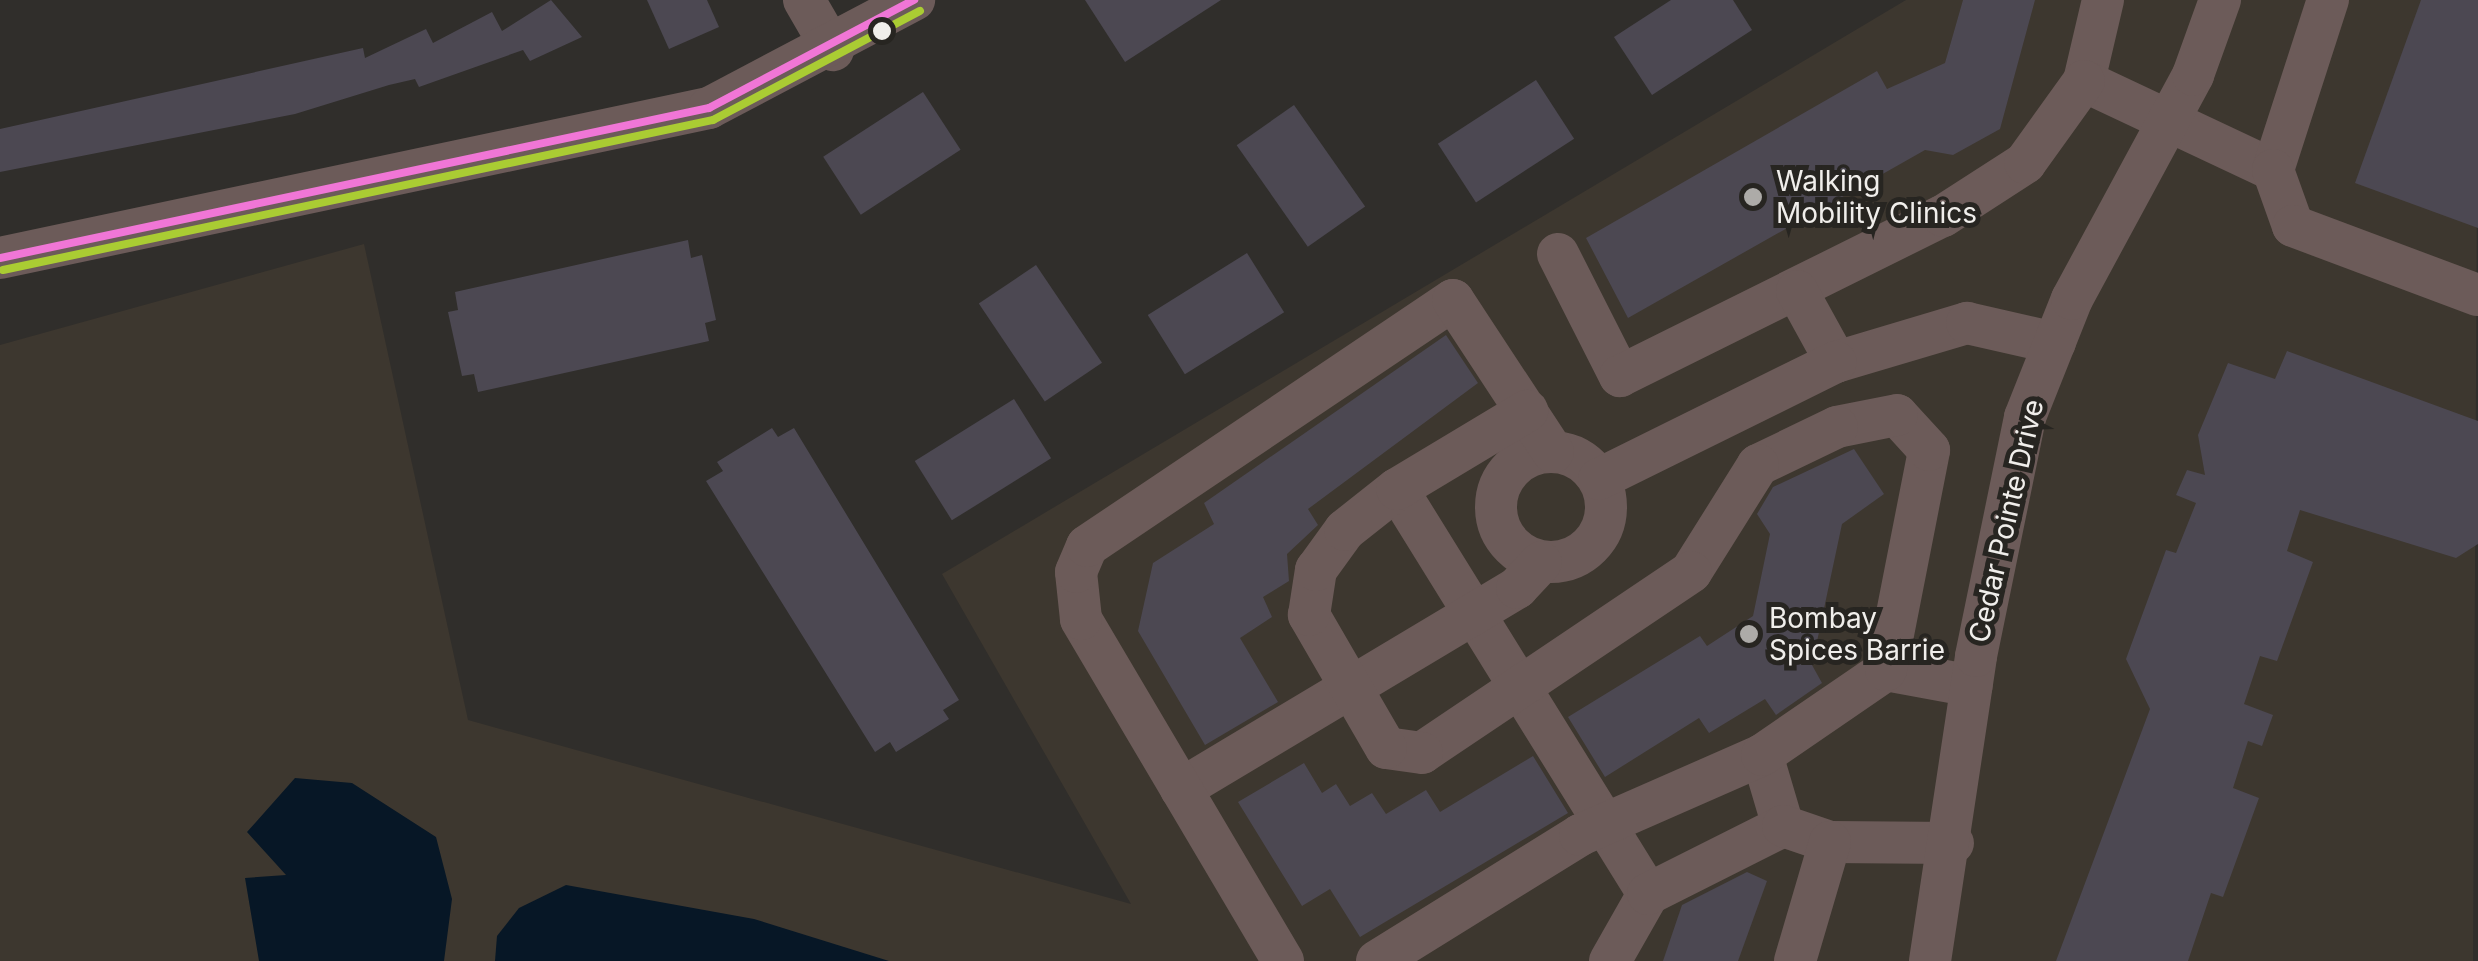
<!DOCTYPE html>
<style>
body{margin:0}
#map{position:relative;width:2478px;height:961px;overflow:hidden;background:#302e2b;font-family:Inter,sans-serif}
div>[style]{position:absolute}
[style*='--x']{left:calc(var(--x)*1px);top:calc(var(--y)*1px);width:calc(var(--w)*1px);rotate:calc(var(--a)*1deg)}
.built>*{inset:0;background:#3d372f}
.water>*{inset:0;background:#071726}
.building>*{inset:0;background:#4c4852;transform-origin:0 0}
.minor>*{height:42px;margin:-21px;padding:0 21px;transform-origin:21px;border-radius:21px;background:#6c5b59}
.minor>.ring{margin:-21px;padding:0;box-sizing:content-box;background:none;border:42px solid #6c5b59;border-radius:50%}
.bus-1>*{height:8px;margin:-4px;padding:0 4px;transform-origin:4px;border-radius:4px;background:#f076d6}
.bus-2>*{height:8px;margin:-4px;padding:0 4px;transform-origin:4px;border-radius:4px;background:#ac3}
.dots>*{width:28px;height:28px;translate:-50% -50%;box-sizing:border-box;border:5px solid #272521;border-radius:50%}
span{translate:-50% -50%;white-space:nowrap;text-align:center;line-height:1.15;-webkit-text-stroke:10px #272521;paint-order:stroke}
.poi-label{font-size:28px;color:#f0eeeb}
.left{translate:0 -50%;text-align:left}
.street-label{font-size:28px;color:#f0eeeb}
</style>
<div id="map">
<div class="built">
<i style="clip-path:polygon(1906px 0,2478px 0,2473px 961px,0 961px,0 345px,364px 244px,468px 720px,1131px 904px,942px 574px)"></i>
</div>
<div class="water">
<i style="clip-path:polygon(295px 778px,352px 783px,436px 837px,452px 899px,444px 961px,259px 961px,245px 878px,286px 875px,247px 832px)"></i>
<i style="clip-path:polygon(566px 885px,754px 919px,889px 961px,495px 961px,497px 936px,519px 908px)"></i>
</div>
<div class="building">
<i style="clip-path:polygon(551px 0,582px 37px,530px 61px,523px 50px,419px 87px,415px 79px,389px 85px,295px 114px,0 172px,0 129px,363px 48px,365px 58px,426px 29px,433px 43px,492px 12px,502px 31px)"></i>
<i style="clip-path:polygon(647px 0,707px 0,719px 27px,669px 49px)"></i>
<i style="clip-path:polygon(1085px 0,1221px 0,1125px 62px)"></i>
<i style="clip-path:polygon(1671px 0,1733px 0,1752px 30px,1652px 95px,1614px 37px)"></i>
<i style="clip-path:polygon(1963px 0,2035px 0,2000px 129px,1953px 155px,1925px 150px,1628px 318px,1586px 238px,1877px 71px,1887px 89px,1945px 63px)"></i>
<i style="clip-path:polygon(2421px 0,2478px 0,2478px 228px,2355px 183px)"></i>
<i style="left:1536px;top:80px;width:70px;height:117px;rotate:57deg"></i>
<i style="left:923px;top:92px;width:69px;height:119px;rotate:57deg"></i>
<i style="left:1294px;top:105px;width:124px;height:70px;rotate:55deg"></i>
<i style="clip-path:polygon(688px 240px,691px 258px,702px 255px,716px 320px,705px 323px,709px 341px,478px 392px,474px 374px,462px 376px,448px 312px,458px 310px,455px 292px)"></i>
<i style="left:1247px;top:253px;width:70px;height:117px;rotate:58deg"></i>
<i style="left:1036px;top:265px;width:118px;height:69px;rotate:56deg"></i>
<i style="clip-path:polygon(1446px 335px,1478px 383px,1308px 509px,1318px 525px,1287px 554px,1289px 581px,1263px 597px,1272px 617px,1240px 638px,1278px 702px,1205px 745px,1138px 631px,1153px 563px,1214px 524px,1204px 503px)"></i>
<i style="clip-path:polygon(2287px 351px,2478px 421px,2478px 544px,2456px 558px,2300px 510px,2287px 551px,2313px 562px,2277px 661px,2260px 656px,2244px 704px,2273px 715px,2262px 746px,2248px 741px,2233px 788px,2259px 798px,2223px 897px,2211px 893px,2188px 961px,2056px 961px,2150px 709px,2126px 659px,2166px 550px,2176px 553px,2196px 503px,2176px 495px,2187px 470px,2205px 475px,2198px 435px,2228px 363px,2275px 379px)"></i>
<i style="left:1014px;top:399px;width:70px;height:117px;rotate:58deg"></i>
<i style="clip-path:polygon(772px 428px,778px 437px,794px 428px,959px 700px,943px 710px,949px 719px,896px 752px,890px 742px,875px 752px,706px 481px,723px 471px,717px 462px)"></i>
<i style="clip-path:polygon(1854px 449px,1884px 494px,1842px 524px,1812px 665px,1822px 683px,1776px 715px,1765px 699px,1709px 733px,1699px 718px,1605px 777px,1568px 717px,1700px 636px,1707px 646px,1753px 616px,1770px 534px,1757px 514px,1773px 487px)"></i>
<i style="clip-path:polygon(1533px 756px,1568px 813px,1360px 937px,1330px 889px,1302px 906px,1238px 802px,1304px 763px,1322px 793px,1336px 784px,1350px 806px,1372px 793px,1386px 814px,1426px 790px,1440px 812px)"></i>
<i style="clip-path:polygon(1747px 872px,1767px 881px,1738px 961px,1663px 961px,1682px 905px)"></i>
</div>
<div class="minor">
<i style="--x:804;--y:0;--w:58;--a:59.9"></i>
<i style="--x:2103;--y:0;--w:83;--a:103.2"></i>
<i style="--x:2084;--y:81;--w:209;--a:25.2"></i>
<i style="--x:2273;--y:170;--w:179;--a:-72.1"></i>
<i style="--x:2273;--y:170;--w:59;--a:70.3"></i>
<i style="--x:2293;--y:226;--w:197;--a:20.5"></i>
<i style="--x:1558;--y:254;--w:137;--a:63.1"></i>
<i style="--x:1620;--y:376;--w:360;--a:-26.4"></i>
<i style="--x:1943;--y:216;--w:98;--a:-32.9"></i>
<i style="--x:2025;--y:163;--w:101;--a:-54.3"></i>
<i style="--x:0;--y:258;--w:725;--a:-11.95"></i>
<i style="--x:709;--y:108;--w:232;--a:-27.8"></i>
<i style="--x:1797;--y:291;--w:81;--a:61.2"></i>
<i style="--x:1836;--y:362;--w:137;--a:-16.6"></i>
<i style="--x:1967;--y:323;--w:90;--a:12.8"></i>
<i class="ring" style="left:1496px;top:452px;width:68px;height:68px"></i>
<i style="--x:1599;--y:479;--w:264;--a:-26.3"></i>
<i style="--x:1397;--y:489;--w:476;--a:58.2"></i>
<i style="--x:1886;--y:670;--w:87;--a:10.5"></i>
<i style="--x:1762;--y:755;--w:74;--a:73.5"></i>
<i style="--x:1181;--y:789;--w:392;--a:-30.9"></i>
<i style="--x:1517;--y:588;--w:35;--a:-47"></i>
<i style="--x:1283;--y:961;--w:397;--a:-120.6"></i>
<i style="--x:1081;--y:619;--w:47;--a:-96.1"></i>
<i style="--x:1076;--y:572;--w:28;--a:-67"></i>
<i style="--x:1087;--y:546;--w:441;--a:-33.9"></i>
<i style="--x:1453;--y:300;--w:182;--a:56.7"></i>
<i style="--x:1377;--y:961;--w:239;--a:-31.8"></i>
<i style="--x:1580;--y:835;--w:199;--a:-23.7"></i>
<i style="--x:1762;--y:755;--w:150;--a:-34.4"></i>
<i style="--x:1886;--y:670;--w:224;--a:-78.9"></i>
<i style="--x:1929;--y:450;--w:47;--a:-132.4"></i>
<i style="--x:1897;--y:415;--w:61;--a:168.7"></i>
<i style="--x:1837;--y:427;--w:88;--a:154.3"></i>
<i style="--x:1758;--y:465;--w:126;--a:122.1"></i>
<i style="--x:1691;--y:572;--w:324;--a:146.1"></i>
<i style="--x:1422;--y:753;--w:36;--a:-172"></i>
<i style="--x:1386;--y:748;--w:154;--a:-120.1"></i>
<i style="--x:1309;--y:615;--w:46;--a:-81.2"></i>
<i style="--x:1316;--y:570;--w:49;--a:-54.1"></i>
<i style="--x:1345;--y:530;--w:66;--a:-38.3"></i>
<i style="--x:1397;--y:489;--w:152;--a:-31"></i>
<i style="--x:1610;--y:961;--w:77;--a:-60.4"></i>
<i style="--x:1648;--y:894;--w:151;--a:-26.7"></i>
<i style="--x:1783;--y:826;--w:50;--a:18.8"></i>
<i style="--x:1830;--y:842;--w:123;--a:0.5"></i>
<i style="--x:1795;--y:961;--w:124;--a:-73.6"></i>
<i style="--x:1930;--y:961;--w:308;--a:-81.4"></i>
<i style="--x:1976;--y:656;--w:244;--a:-78.4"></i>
<i style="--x:2025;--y:417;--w:127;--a:-68.3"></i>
<i style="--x:2072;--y:299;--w:255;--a:-61.6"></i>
<i style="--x:2193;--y:75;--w:80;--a:-70.2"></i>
</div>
<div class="bus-1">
<i style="--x:0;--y:258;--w:725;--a:-11.95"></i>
<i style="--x:709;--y:108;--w:232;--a:-27.8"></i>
</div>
<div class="bus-2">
<i style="--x:3;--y:270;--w:726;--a:-11.93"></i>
<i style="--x:713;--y:120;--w:234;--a:-27.8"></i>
</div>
<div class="dots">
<i style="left:882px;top:31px;background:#f0eeeb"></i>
<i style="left:1753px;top:197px;background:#adaba8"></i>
<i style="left:1749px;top:634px;background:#adaba8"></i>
</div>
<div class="poi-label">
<span class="left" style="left:1776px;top:197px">Walking<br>Mobility Clinics</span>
<span class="left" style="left:1769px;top:634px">Bombay<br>Spices Barrie</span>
</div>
<div class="street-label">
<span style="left:2006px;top:521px;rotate:-77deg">Cedar Pointe Drive</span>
</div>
</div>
